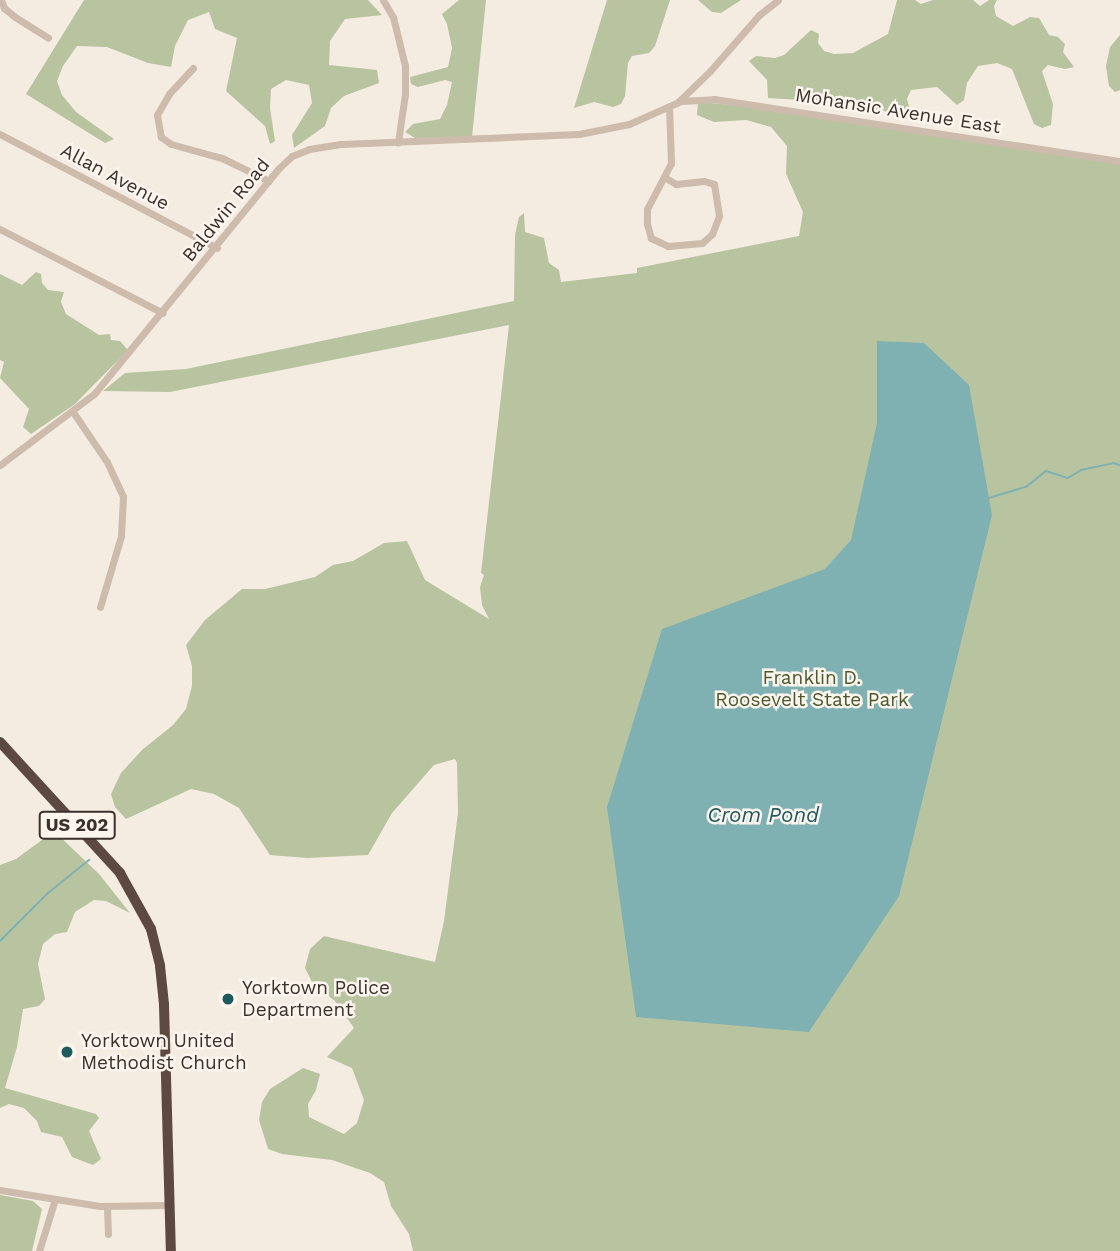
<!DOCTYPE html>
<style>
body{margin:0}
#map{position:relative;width:1120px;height:1251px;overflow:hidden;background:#f4ebe1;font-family:"Work Sans",sans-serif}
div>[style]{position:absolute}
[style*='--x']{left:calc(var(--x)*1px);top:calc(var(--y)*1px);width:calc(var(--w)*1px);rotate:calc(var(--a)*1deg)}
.green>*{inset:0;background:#b8c4a0}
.water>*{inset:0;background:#7fb0b2}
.stream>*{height:2px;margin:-1px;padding:0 1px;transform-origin:1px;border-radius:1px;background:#7fb0b2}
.minor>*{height:7px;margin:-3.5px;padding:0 3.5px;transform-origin:3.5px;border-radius:3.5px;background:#cdbbac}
.highway>*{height:10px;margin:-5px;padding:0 5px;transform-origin:5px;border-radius:5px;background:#5c4a42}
.dots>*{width:19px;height:19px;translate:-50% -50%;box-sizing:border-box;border:4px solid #fbf5ee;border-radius:50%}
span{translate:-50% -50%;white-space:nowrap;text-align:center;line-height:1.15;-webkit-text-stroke:5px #fbf5ee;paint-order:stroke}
.shield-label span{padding:2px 5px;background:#fbf5ee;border:2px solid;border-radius:5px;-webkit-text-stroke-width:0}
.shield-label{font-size:18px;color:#3b302b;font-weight:700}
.street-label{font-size:19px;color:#3b302b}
.park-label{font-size:19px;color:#4a5a2e}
.poi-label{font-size:19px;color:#3b302b}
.left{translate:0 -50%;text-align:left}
.water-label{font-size:21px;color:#1f5a5e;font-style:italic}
</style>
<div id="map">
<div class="green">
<i style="clip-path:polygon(84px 0,368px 0,382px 15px,345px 19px,330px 41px,329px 65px,377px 70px,379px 83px,344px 96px,331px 108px,325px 126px,294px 148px,292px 135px,312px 103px,309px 85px,286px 80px,271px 89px,270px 108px,275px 141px,270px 144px,265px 126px,226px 91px,237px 38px,215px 29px,209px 12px,188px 20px,175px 46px,171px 67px,148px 63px,107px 47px,77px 46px,63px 66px,57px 81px,62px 95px,76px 112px,114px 139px,105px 143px,26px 94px)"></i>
<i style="clip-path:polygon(459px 0,486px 0,472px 137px,415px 138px,405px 132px,413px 124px,440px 119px,447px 105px,452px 82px,445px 80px,418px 87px,411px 84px,410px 77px,448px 67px,452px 48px,447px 24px,442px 14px)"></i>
<i style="clip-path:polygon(607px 0,670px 0,655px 46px,649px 53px,632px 56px,628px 63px,625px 96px,621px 104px,613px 107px,594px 102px,574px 108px)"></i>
<i style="clip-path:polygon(698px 0,741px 0,721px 13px,712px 12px)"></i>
<i style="clip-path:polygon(897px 0,915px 0,921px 4px,933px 0,973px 0,980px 6px,989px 0,997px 0,994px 6px,996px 16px,1013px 26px,1030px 17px,1039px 18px,1049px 35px,1058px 37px,1065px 44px,1063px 52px,1074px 67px,1065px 69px,1048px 65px,1042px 71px,1053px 104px,1051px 125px,1042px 128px,1034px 124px,1012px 69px,997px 63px,978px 66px,967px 83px,964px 100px,957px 105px,937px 87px,911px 90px,907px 99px,912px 117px,846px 103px,768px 98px,767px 80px,749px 61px,756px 56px,775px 58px,784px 55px,811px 30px,819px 34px,818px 43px,824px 51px,834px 54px,853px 53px,888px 34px)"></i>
<i style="clip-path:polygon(1120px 35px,1120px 90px,1115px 92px,1109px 86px,1106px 66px,1110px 47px)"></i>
<i style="clip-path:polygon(698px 102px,758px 107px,1120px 164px,1120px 1251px,413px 1251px,409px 1234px,391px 1206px,384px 1182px,370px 1173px,332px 1160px,282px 1154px,268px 1149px,259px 1120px,262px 1102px,270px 1089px,303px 1068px,320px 1074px,316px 1090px,308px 1104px,309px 1117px,344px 1134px,357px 1123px,364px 1100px,352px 1068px,327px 1057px,354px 1028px,335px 1001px,313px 984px,305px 968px,310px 949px,324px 936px,435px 962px,444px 921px,458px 813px,457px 763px,455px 759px,434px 765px,392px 813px,368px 855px,307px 858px,270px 855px,239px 808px,214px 794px,191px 789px,126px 819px,115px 807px,111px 794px,121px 773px,142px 750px,173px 725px,186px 709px,192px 686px,192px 666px,186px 645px,205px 620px,242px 589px,265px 589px,315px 577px,333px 565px,353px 561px,384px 543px,407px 541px,425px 580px,489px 619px,482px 605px,480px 587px,484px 575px,481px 573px,509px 325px,170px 392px,103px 391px,125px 373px,186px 369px,514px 301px,515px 235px,519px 217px,524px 213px,525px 232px,544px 238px,549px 263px,559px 270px,561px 282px,637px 273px,637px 268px,799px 236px,803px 212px,786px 174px,787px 146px,771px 127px,746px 120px,714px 122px,697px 115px)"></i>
<i style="clip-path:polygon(36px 272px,41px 274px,42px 283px,48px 290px,64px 292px,61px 302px,66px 314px,99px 335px,110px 334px,111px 340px,120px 341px,128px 350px,75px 404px,31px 434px,23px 427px,29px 409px,0 378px,4px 362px,0 360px,0 274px,22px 285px)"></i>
<i style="clip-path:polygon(54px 831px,99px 874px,130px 913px,106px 901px,94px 900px,75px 912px,67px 932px,55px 934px,43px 944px,38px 964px,45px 999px,39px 1006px,23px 1009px,17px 1047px,5px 1088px,96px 1114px,99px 1118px,89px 1131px,101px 1159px,93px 1165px,72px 1157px,62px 1137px,41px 1132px,37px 1121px,24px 1108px,9px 1104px,0 1108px,0 865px,16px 859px)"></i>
<i style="clip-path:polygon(0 1195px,33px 1201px,42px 1209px,32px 1251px,0 1251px)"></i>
</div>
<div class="water">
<i style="clip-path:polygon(877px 341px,924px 343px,969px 385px,992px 515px,899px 896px,809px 1032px,636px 1017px,607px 807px,662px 629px,825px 569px,851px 540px,877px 423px)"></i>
</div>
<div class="stream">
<i style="--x:989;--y:498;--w:39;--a:-17"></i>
<i style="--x:1026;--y:487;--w:26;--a:-39"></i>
<i style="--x:1046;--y:471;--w:23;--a:18"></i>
<i style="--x:1068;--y:478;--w:15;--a:-32"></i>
<i style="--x:1081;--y:470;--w:33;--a:-12"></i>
<i style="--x:1113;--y:463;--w:7;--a:16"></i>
<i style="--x:0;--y:941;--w:68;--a:-45"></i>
<i style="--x:48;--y:893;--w:53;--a:-38.8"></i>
</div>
<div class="minor">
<i style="--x:1;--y:0;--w:9;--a:69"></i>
<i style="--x:4;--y:8;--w:14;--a:39"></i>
<i style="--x:15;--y:17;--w:39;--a:32"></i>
<i style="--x:383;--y:0;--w:20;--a:60"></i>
<i style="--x:393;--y:17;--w:50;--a:76.2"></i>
<i style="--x:405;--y:66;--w:28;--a:90"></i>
<i style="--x:405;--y:94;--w:49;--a:98.3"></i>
<i style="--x:193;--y:68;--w:35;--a:133"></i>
<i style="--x:169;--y:94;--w:24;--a:120"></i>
<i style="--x:157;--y:115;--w:22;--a:80"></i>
<i style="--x:161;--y:137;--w:12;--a:35"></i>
<i style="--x:171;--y:144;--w:53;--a:15.4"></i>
<i style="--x:222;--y:158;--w:52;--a:26.1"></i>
<i style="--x:677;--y:103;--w:46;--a:-44.1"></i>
<i style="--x:710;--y:71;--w:74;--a:-48.8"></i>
<i style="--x:759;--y:15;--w:24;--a:-38"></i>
<i style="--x:0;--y:134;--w:245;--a:27.7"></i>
<i style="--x:666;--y:178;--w:12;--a:31"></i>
<i style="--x:676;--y:184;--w:28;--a:-6"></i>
<i style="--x:704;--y:181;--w:10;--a:17"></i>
<i style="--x:714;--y:184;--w:32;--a:81"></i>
<i style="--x:719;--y:216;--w:19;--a:111"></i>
<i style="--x:712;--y:234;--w:13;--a:138"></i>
<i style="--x:702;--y:243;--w:34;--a:175"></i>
<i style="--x:668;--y:246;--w:19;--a:-155"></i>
<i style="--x:651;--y:238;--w:15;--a:-106"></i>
<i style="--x:647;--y:224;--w:15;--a:-90"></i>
<i style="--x:647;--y:209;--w:52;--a:-62.4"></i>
<i style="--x:671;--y:163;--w:56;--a:-92"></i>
<i style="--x:0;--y:229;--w:183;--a:27.3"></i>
<i style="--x:73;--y:412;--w:60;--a:55.8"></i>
<i style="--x:107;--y:462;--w:38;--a:65"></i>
<i style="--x:123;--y:497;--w:39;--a:93"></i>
<i style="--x:121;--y:536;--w:74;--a:106.5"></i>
<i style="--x:0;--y:465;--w:118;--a:-37.1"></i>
<i style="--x:94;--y:394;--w:291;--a:-50.7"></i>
<i style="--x:278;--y:169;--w:19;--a:-43"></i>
<i style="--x:292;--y:156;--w:18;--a:-22"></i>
<i style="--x:309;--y:149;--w:32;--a:-9"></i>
<i style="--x:341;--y:144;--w:238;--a:-2.4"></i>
<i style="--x:579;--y:134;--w:51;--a:-11.3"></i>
<i style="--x:629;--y:124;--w:57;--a:-23.9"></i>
<i style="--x:681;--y:101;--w:33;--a:-3"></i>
<i style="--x:714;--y:99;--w:411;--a:8.7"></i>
<i style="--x:0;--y:1190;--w:101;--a:9.1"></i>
<i style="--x:100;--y:1206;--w:69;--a:-0.8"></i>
<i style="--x:107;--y:1207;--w:27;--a:88"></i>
<i style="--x:39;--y:1251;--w:54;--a:-72.9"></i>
</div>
<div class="highway">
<i style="--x:0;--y:742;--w:178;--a:47.5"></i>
<i style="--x:120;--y:873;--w:64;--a:61"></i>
<i style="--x:151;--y:929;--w:38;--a:76"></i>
<i style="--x:160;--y:966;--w:39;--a:84"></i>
<i style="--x:164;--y:1005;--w:246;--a:88.4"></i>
</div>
<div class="dots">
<i style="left:228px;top:999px;background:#1f5a5e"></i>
<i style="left:67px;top:1052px;background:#1f5a5e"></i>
</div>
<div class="shield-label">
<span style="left:77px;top:825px">US 202</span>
</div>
<div class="street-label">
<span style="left:898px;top:111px;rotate:9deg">Mohansic Avenue East</span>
<span style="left:115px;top:177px;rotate:28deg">Allan Avenue</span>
<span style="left:226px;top:210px;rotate:-51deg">Baldwin Road</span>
</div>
<div class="park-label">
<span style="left:812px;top:689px">Franklin D.<br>Roosevelt State Park</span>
</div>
<div class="poi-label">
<span class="left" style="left:242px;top:999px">Yorktown Police<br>Department</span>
<span class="left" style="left:81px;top:1052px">Yorktown United<br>Methodist Church</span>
</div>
<div class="water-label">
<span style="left:763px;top:815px">Crom Pond</span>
</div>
</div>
